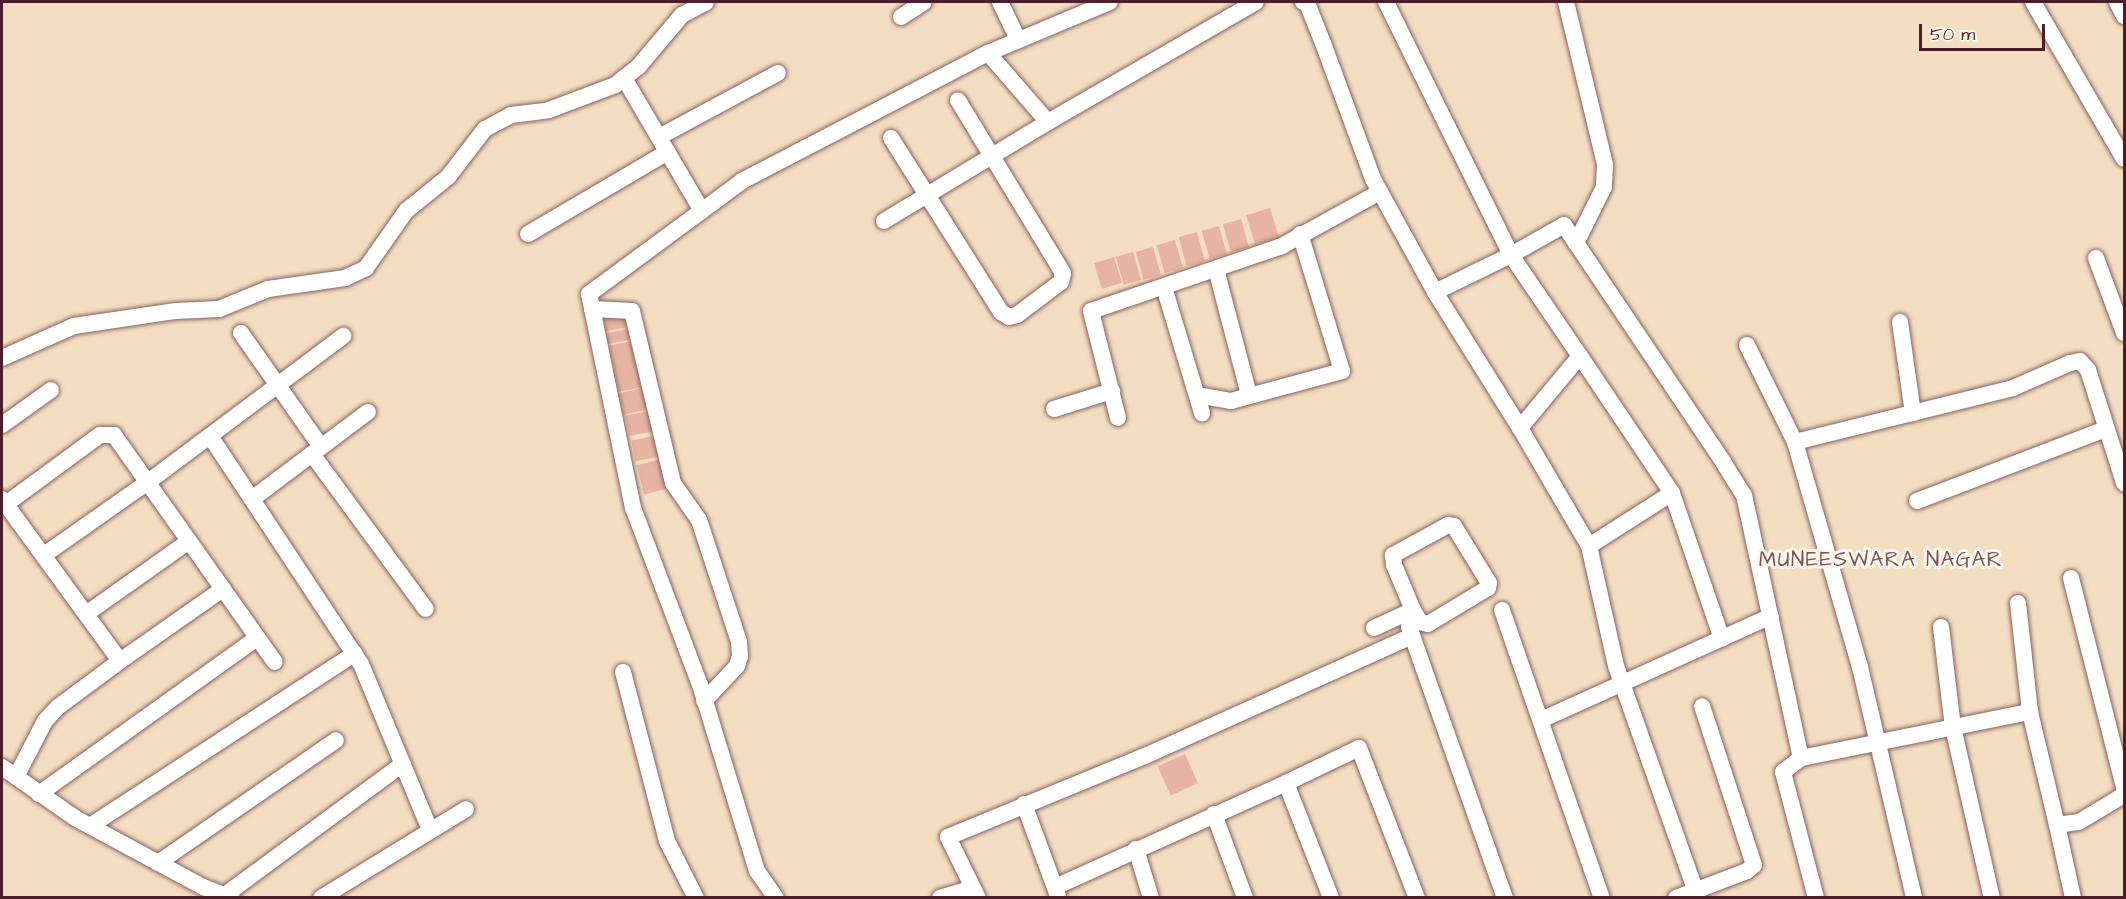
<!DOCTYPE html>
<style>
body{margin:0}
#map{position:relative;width:2126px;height:899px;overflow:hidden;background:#f4dec2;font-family:"Architects Daughter",sans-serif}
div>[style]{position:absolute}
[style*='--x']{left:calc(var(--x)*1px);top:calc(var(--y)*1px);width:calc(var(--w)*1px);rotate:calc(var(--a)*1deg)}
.building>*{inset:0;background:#e7b4a2;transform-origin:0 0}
.roads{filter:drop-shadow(0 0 2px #866260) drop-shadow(0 0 2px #866260)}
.minor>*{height:16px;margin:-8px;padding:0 8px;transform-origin:8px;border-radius:8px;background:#fff}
span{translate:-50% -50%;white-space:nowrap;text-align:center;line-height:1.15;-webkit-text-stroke:6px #fbf7ec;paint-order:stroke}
.neighbourhood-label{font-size:21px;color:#815355;letter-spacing:1.5px}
.frame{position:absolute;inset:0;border:3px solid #4a1f2b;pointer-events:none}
.scale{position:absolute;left:1919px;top:24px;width:126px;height:27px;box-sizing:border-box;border:3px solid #4a1f2b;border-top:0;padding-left:8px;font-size:18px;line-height:21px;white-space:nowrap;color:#4a1f2b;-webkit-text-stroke:4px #fbf7ec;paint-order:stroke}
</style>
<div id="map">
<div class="building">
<i style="left:1270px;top:208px;width:31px;height:25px;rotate:73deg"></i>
<i style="left:1241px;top:219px;width:29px;height:19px;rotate:74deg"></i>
<i style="left:1219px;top:226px;width:29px;height:18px;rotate:74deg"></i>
<i style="left:1197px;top:232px;width:30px;height:19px;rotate:75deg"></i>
<i style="left:1175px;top:240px;width:29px;height:19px;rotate:74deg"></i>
<i style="left:1153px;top:247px;width:29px;height:18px;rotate:74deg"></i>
<i style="left:1133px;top:252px;width:29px;height:18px;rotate:74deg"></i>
<i style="left:1114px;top:257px;width:27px;height:21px;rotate:73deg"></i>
<i style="clip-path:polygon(627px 312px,630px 327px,606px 331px,604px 319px,607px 318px,607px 315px)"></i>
<i style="left:629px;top:329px;width:11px;height:23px;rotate:80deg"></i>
<i style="left:633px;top:341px;width:47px;height:24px;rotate:79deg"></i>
<i style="left:642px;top:388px;width:22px;height:24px;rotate:77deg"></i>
<i style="left:648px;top:411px;width:21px;height:23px;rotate:79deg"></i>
<i style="left:655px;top:436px;width:21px;height:24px;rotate:79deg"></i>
<i style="left:662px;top:459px;width:30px;height:26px;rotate:76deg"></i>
<i style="left:1185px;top:754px;width:32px;height:30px;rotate:66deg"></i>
</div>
<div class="roads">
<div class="minor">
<i style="--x:1000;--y:2;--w:41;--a:64.1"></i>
<i style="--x:1303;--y:2;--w:4;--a:14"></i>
<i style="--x:1307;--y:3;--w:43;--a:68.2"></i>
<i style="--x:1323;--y:43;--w:145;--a:69.8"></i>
<i style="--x:1373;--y:179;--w:129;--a:61.2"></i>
<i style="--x:1435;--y:292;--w:85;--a:-26"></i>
<i style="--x:1511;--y:255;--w:61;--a:-29.5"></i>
<i style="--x:1564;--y:225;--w:285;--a:56.1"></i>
<i style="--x:1723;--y:462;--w:39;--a:58"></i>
<i style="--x:1744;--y:495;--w:269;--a:77.8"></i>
<i style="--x:1801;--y:758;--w:234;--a:-11.4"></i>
<i style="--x:2030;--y:712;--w:116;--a:76.6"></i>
<i style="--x:2057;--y:825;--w:22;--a:-8"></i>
<i style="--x:2079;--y:822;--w:52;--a:-31"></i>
<i style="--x:1386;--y:2;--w:282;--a:63.7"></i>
<i style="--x:1511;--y:255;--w:122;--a:55.7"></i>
<i style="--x:1580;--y:356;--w:94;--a:129.8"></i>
<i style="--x:1520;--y:428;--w:137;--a:59.7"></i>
<i style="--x:1589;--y:546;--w:123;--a:77.3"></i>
<i style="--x:1616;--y:666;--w:246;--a:70.5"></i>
<i style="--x:1566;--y:2;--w:168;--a:76.5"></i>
<i style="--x:1605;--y:165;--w:22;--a:93"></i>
<i style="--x:1604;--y:187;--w:63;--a:116.6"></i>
<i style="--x:2033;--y:2;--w:181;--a:59.9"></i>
<i style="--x:2117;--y:2;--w:16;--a:63"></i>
<i style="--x:901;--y:17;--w:27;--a:-33"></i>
<i style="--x:988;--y:53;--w:91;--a:49"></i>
<i style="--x:1048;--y:122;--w:240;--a:-30"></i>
<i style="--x:624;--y:78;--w:154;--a:59.6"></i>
<i style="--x:659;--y:137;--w:135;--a:-28.3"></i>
<i style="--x:891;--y:138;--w:206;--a:57.7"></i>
<i style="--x:1001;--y:312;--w:9;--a:32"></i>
<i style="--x:1009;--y:317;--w:8;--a:-14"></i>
<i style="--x:1017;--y:315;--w:55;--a:-36.9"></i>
<i style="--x:1061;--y:282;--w:9;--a:-77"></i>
<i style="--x:1063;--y:273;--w:202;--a:-121.3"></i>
<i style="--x:884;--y:221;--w:192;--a:-31.1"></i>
<i style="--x:528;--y:234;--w:162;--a:-30.4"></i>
<i style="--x:2096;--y:258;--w:80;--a:69.5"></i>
<i style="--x:1216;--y:269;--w:130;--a:75.3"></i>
<i style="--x:1164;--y:287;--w:132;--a:73.2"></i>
<i style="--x:1435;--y:292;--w:160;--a:58"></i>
<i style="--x:592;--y:309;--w:40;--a:2.9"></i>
<i style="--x:632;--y:311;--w:177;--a:76.6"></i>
<i style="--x:673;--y:483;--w:45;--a:54.9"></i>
<i style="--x:699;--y:520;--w:128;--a:71.8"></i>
<i style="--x:739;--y:642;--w:14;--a:86"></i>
<i style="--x:740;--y:656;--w:10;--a:107"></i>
<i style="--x:737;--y:666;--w:48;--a:133.3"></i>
<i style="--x:1900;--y:322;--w:92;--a:81.9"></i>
<i style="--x:241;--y:333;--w:139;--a:54.9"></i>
<i style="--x:1747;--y:345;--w:108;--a:63.7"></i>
<i style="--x:1795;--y:442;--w:234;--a:73.9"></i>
<i style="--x:1860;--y:667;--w:237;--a:76.8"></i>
<i style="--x:1580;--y:356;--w:165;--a:56.1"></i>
<i style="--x:1672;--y:493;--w:98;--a:147.4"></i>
<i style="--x:2;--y:358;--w:79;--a:-24"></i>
<i style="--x:74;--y:326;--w:103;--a:-8.4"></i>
<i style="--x:176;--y:311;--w:43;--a:-2.7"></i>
<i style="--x:219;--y:309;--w:53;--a:-22.2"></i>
<i style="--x:268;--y:289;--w:78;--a:-8.1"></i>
<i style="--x:345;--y:278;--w:23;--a:-25"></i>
<i style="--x:366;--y:268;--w:70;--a:-54.9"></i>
<i style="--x:406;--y:211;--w:54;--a:-39"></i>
<i style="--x:448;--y:177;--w:61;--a:-52.4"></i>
<i style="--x:485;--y:129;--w:30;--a:-28"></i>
<i style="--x:511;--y:115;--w:38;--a:-7"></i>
<i style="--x:549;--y:110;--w:71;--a:-20.7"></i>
<i style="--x:615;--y:85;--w:31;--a:-38"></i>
<i style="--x:639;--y:66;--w:67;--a:-49.9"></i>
<i style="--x:682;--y:15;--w:27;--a:-28"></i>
<i style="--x:1197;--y:395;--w:35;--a:10"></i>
<i style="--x:1231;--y:401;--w:115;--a:-15.1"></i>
<i style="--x:1342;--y:371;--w:143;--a:-107"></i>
<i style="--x:1054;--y:409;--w:61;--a:-17.2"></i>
<i style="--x:1118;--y:418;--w:110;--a:-104.2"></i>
<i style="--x:1091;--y:311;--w:202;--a:-18.8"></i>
<i style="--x:1282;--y:246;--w:112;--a:-28.9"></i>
<i style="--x:2;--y:425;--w:60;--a:-35.5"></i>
<i style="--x:210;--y:436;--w:273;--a:56.5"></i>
<i style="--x:361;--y:664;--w:180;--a:67.4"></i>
<i style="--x:1795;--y:442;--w:225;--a:-13.9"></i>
<i style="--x:2013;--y:388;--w:62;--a:-23.7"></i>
<i style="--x:2070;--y:363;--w:10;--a:-11"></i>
<i style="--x:2080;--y:361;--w:12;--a:48"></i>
<i style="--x:2088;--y:370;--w:119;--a:72.3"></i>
<i style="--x:312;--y:454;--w:192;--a:53.7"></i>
<i style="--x:1672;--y:493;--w:154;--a:71.1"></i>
<i style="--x:2;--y:499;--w:200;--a:53.9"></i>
<i style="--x:120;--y:661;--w:77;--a:143.4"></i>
<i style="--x:58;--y:707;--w:19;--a:133"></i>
<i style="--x:45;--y:721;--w:63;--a:117.4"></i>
<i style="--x:252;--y:499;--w:145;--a:-36.9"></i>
<i style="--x:1917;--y:501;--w:202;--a:-20.9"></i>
<i style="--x:6;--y:504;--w:117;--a:-36.3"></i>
<i style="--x:100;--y:435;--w:14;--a:0"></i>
<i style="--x:114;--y:435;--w:278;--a:54.7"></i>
<i style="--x:44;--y:555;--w:127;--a:-35.1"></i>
<i style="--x:148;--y:482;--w:244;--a:-36.8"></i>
<i style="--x:2071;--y:578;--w:217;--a:75.8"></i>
<i style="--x:2018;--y:603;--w:110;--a:83.7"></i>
<i style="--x:1502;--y:610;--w:305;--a:70.9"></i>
<i style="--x:86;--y:614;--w:126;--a:-35.3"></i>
<i style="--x:1409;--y:627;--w:288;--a:70.5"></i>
<i style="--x:1941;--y:627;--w:101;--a:83.2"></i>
<i style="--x:1953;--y:727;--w:175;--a:77.2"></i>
<i style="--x:1374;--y:628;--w:43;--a:-24.8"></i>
<i style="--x:1413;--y:610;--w:14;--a:60"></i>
<i style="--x:1420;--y:622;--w:8;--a:14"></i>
<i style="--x:1428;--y:624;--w:70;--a:-31"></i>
<i style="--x:1488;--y:588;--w:5;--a:-79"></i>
<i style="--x:1489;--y:583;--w:67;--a:-121.6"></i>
<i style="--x:1454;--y:526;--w:6;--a:-171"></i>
<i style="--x:1448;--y:525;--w:63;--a:151.4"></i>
<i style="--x:1393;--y:555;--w:10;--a:84"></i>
<i style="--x:1394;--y:565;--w:49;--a:67.1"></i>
<i style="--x:120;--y:661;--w:126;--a:-35"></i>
<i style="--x:623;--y:672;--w:175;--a:75.4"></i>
<i style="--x:667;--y:841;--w:64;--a:63"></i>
<i style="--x:1541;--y:720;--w:252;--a:-24.3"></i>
<i style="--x:1801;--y:758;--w:23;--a:142"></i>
<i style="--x:1783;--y:772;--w:130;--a:75.3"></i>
<i style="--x:2;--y:767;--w:89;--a:34.9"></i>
<i style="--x:75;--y:818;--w:145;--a:28.3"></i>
<i style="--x:203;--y:887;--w:31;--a:21"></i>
<i style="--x:1286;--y:783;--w:81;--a:-25.6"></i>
<i style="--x:1359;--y:748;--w:161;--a:68.9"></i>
<i style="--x:39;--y:794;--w:268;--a:-35.6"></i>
<i style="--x:1024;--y:804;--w:98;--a:69.7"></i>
<i style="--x:1214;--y:814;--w:90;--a:69.7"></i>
<i style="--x:2057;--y:825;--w:75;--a:77.6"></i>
<i style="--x:90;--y:826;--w:316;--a:-33.1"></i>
<i style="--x:1136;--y:849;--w:51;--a:73"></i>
<i style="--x:158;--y:863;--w:216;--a:-34.6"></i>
<i style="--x:1055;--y:887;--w:253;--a:-24.2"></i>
<i style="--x:1286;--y:783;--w:123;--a:68.6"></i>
<i style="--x:225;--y:895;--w:221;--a:-36.4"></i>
<i style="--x:321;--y:898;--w:170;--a:-31.5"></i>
<i style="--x:776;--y:898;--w:33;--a:-125"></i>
<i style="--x:757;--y:871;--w:195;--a:-107"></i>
<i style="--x:700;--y:685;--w:189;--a:-110.7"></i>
<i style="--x:633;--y:508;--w:218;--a:-101.6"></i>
<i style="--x:589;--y:294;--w:190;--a:-36.4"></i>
<i style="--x:742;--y:181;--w:277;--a:-27.5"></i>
<i style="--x:988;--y:53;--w:132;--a:-22.7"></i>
<i style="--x:940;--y:898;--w:34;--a:-17"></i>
<i style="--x:978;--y:898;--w:68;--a:-116.2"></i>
<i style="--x:948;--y:837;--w:213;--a:-22.4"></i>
<i style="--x:1145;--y:756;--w:293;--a:-24.2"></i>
<i style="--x:1676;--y:898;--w:76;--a:-20.8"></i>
<i style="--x:1747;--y:871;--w:9;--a:-41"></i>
<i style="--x:1754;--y:865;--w:167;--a:-108.1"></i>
</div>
</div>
<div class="neighbourhood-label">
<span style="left:1881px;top:560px">MUNEESWARA NAGAR</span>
</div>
<div class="frame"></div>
<div class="scale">50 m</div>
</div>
